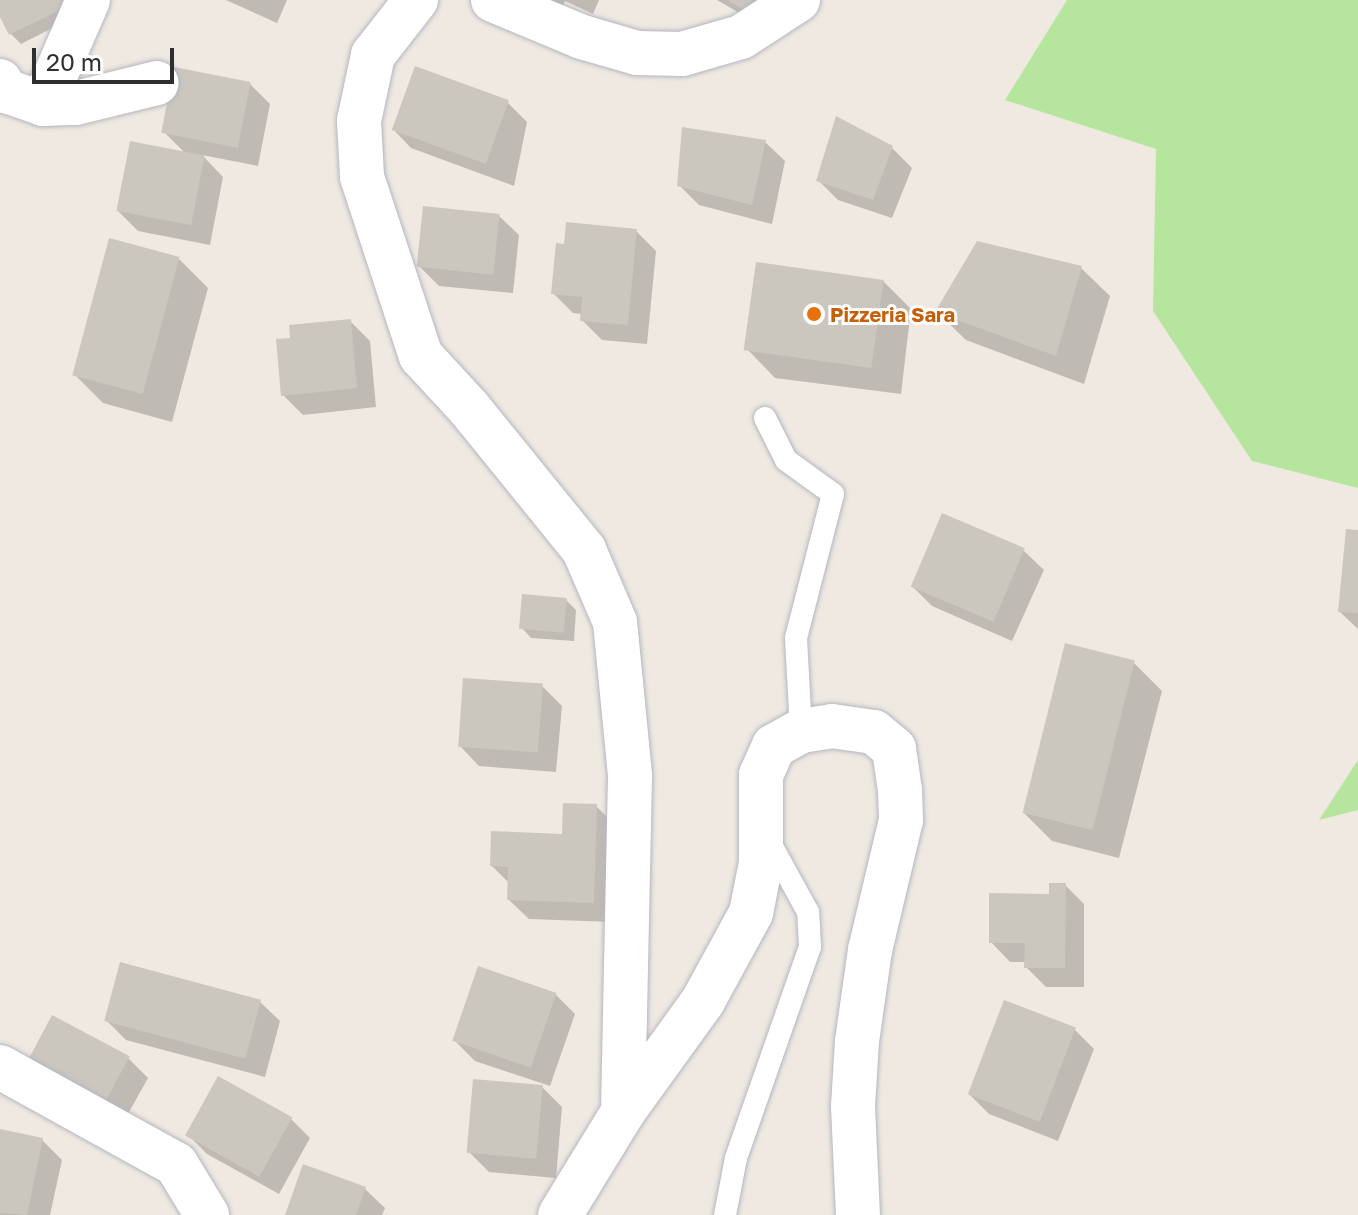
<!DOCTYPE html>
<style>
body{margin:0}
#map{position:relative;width:1358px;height:1215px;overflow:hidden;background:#efe9e1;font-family:"Golos Text",sans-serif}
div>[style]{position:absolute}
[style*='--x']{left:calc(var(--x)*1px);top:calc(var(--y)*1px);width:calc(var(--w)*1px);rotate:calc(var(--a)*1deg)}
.green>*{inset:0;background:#b6e59e}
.shadow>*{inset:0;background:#0003}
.building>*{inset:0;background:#cbc7bf;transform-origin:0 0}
.roads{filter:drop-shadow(0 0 2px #b4b7c1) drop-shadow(0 0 2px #b4b7c1)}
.lane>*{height:22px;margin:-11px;padding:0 11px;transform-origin:11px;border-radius:11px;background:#fff}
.street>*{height:44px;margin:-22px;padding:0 22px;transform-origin:22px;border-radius:22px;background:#fff}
.secondary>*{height:44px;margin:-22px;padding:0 22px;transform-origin:22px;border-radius:22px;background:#fff}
.dots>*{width:22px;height:22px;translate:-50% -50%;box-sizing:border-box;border:4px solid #fff;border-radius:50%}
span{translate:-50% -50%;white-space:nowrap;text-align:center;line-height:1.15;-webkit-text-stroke:6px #fff;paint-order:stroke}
.food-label{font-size:20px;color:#c56008;font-weight:700}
.left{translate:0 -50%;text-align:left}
.scale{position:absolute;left:32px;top:48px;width:142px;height:36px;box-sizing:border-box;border:4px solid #2e2e2e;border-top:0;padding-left:10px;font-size:24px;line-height:28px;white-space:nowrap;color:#2e2e2e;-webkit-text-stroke:6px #fff;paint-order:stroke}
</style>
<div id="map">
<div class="green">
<i style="clip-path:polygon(1067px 0,1358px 0,1358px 488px,1252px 461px,1153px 311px,1156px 149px,1005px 100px)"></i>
<i style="clip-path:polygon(1358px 760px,1358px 810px,1319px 820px)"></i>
</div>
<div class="shadow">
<i style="clip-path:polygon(0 0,68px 0,76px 16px,21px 44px,11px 34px,0 12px)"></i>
<i style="clip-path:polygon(226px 0,287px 0,277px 23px)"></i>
<i style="clip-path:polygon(518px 0,599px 0,593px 14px,565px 1px,558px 19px)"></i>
<i style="clip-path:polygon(717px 0,784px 0,767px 29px)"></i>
<i style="clip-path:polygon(250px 84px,270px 104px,258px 166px,202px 155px,223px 177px,210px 245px,138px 231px,118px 211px,185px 153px,164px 132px)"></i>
<i style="clip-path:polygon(507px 102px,527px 122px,514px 186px,411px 148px,392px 128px)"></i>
<i style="clip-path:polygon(765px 142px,785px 161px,772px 224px,699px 205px,679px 185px)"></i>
<i style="clip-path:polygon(892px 148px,912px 168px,892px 218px,838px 200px,819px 181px)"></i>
<i style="clip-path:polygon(499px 216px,519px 235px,513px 293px,439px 286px,419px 266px)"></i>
<i style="clip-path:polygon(636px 231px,656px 251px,647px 344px,602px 340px,582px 320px,582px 314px,573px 313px,553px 293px,566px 246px)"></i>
<i style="clip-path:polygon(179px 259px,208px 288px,172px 422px,103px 403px,75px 375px)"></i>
<i style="clip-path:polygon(1081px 268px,1110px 296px,1084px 384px,966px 340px,937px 312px)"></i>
<i style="clip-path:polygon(883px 281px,911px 309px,901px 394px,775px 378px,747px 349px)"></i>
<i style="clip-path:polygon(350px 321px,370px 341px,376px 407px,303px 415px,283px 395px,293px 340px)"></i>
<i style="clip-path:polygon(1358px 532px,1358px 629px,1340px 612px)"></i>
<i style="clip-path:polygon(1024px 551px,1044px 570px,1012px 641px,932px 606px,912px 586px)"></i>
<i style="clip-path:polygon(566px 600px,576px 610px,574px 641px,531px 638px,522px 628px)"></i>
<i style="clip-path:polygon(1134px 663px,1162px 691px,1119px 858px,1052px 841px,1024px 813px)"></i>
<i style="clip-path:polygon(542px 686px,562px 706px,556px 772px,479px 766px,460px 746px)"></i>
<i style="clip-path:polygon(596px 806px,616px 826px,613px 922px,529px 919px,509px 900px,510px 884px,492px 866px,564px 836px)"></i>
<i style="clip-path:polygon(1065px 885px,1084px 904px,1084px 987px,1046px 987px,1026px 967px,1026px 962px,1010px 962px,991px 942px)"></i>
<i style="clip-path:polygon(555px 994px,575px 1014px,550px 1086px,475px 1061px,455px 1041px)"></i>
<i style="clip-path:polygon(260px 1002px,280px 1021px,265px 1077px,126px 1040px,106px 1020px)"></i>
<i style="clip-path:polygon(1074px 1029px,1094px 1049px,1058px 1141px,989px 1114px,969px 1094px)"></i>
<i style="clip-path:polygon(128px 1058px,148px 1078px,119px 1130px,44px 1089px)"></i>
<i style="clip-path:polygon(542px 1087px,562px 1107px,556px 1178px,489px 1172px,469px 1152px)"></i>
<i style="clip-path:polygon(290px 1118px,310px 1138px,279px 1194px,207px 1154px,187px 1134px)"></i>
<i style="clip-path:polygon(0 1131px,42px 1140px,62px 1160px,50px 1215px,0 1215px)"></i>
<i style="clip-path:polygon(365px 1189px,385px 1208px,382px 1215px,287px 1215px)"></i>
</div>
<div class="building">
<i style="clip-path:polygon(0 0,65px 0,68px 6px,9px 35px,0 17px)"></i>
<i style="clip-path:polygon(728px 0,753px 0,746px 11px)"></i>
<i style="left:415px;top:66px;width:100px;height:68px;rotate:20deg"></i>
<i style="left:174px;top:67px;width:78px;height:67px;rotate:11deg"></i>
<i style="clip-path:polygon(836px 116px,893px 146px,873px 200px,816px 181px)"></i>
<i style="clip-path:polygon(682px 127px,766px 140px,752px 205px,677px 186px)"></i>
<i style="left:130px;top:141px;width:76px;height:71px;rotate:11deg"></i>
<i style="left:423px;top:206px;width:77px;height:61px;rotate:6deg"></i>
<i style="clip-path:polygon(566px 222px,637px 229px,628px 325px,580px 321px,582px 297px,551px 294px,556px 243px,564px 244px)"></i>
<i style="left:109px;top:238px;width:73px;height:142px;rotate:15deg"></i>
<i style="clip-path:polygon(977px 241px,1082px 266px,1056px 356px,935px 312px)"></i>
<i style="left:756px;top:262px;width:129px;height:89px;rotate:8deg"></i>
<i style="clip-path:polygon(351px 319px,357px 388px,281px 396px,276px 339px,290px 338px,289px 325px)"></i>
<i style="left:942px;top:513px;width:90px;height:80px;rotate:23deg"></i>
<i style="clip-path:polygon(1346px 529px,1358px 530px,1358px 613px,1338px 612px)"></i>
<i style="left:522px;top:594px;width:45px;height:35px;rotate:5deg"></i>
<i style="left:1065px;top:643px;width:72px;height:175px;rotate:14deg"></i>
<i style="left:463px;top:678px;width:80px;height:69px;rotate:4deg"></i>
<i style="clip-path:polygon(563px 803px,597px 804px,594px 903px,507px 900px,508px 867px,490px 866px,491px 831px,562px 834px)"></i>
<i style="clip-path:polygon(1049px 883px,1066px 883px,1065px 968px,1024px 968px,1025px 943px,989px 943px,989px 893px,1049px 894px)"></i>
<i style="left:120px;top:962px;width:146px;height:61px;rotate:15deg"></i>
<i style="left:478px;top:966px;width:83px;height:79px;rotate:19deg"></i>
<i style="left:1004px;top:1000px;width:77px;height:101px;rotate:21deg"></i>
<i style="left:52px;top:1015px;width:88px;height:62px;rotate:28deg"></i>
<i style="left:218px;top:1076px;width:85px;height:68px;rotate:29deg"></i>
<i style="left:473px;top:1079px;width:70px;height:74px;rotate:5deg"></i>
<i style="clip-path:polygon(0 1129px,43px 1138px,27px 1215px,0 1213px)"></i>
<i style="clip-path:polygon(303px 1164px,366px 1187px,356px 1215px,285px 1215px)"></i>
</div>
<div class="roads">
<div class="lane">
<i style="--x:765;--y:418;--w:47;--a:63.4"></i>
<i style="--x:786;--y:460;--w:58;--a:35.9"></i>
<i style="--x:833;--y:494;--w:149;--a:104.4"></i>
<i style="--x:796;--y:638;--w:93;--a:86.9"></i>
<i style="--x:725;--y:1215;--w:58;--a:-79.1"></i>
<i style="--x:736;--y:1158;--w:224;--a:-70.7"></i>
<i style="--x:810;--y:947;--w:35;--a:-93"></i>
<i style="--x:808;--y:912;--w:79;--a:-118.8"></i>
</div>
<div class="street">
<i style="--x:416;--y:0;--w:70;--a:128"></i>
<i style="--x:373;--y:55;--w:67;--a:102"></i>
<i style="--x:359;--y:121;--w:56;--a:86.9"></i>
<i style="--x:362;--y:177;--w:188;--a:71.8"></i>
<i style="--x:421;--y:356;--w:71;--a:47.3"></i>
<i style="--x:469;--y:408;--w:183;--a:51"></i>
<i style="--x:584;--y:550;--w:78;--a:66.7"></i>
<i style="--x:615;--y:622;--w:155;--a:84.4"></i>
<i style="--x:630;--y:776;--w:336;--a:91.2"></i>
<i style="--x:493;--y:0;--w:96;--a:22.6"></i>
<i style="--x:582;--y:37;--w:57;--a:16.2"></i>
<i style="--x:637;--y:53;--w:45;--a:1.3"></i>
<i style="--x:682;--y:54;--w:61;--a:-16.1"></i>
<i style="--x:741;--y:37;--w:68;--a:-33"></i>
<i style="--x:0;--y:81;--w:12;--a:59"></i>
<i style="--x:6;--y:91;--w:39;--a:19"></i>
<i style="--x:43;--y:104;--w:33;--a:-2"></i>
<i style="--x:76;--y:103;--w:83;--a:-13.9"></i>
<i style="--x:43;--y:104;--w:113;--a:-66.6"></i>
<i style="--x:0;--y:1067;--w:201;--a:28.9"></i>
<i style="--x:176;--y:1164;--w:60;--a:58.7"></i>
</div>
<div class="secondary">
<i style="--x:560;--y:1215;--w:121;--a:-58.5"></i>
<i style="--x:623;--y:1112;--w:137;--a:-54.2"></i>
<i style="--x:703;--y:1001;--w:100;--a:-61.4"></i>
<i style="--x:751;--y:913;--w:51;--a:-78.7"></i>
<i style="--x:761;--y:863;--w:88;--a:-90"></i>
<i style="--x:761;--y:775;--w:32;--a:-66"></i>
<i style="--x:774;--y:746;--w:31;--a:-29"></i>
<i style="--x:801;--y:731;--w:31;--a:-9"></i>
<i style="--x:832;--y:726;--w:42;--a:8.1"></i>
<i style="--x:874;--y:732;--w:26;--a:40"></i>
<i style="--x:894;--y:749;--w:41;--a:81.7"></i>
<i style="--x:900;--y:790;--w:30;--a:88"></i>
<i style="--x:901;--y:820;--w:134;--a:103.4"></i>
<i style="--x:870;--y:950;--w:92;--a:98.1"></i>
<i style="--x:857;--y:1041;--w:65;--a:93.5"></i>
<i style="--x:853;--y:1106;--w:109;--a:87.4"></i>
</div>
</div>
<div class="dots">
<i style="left:814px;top:314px;background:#e8710a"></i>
</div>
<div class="food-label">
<span class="left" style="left:830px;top:314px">Pizzeria Sara</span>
</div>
<div class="scale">20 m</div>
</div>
